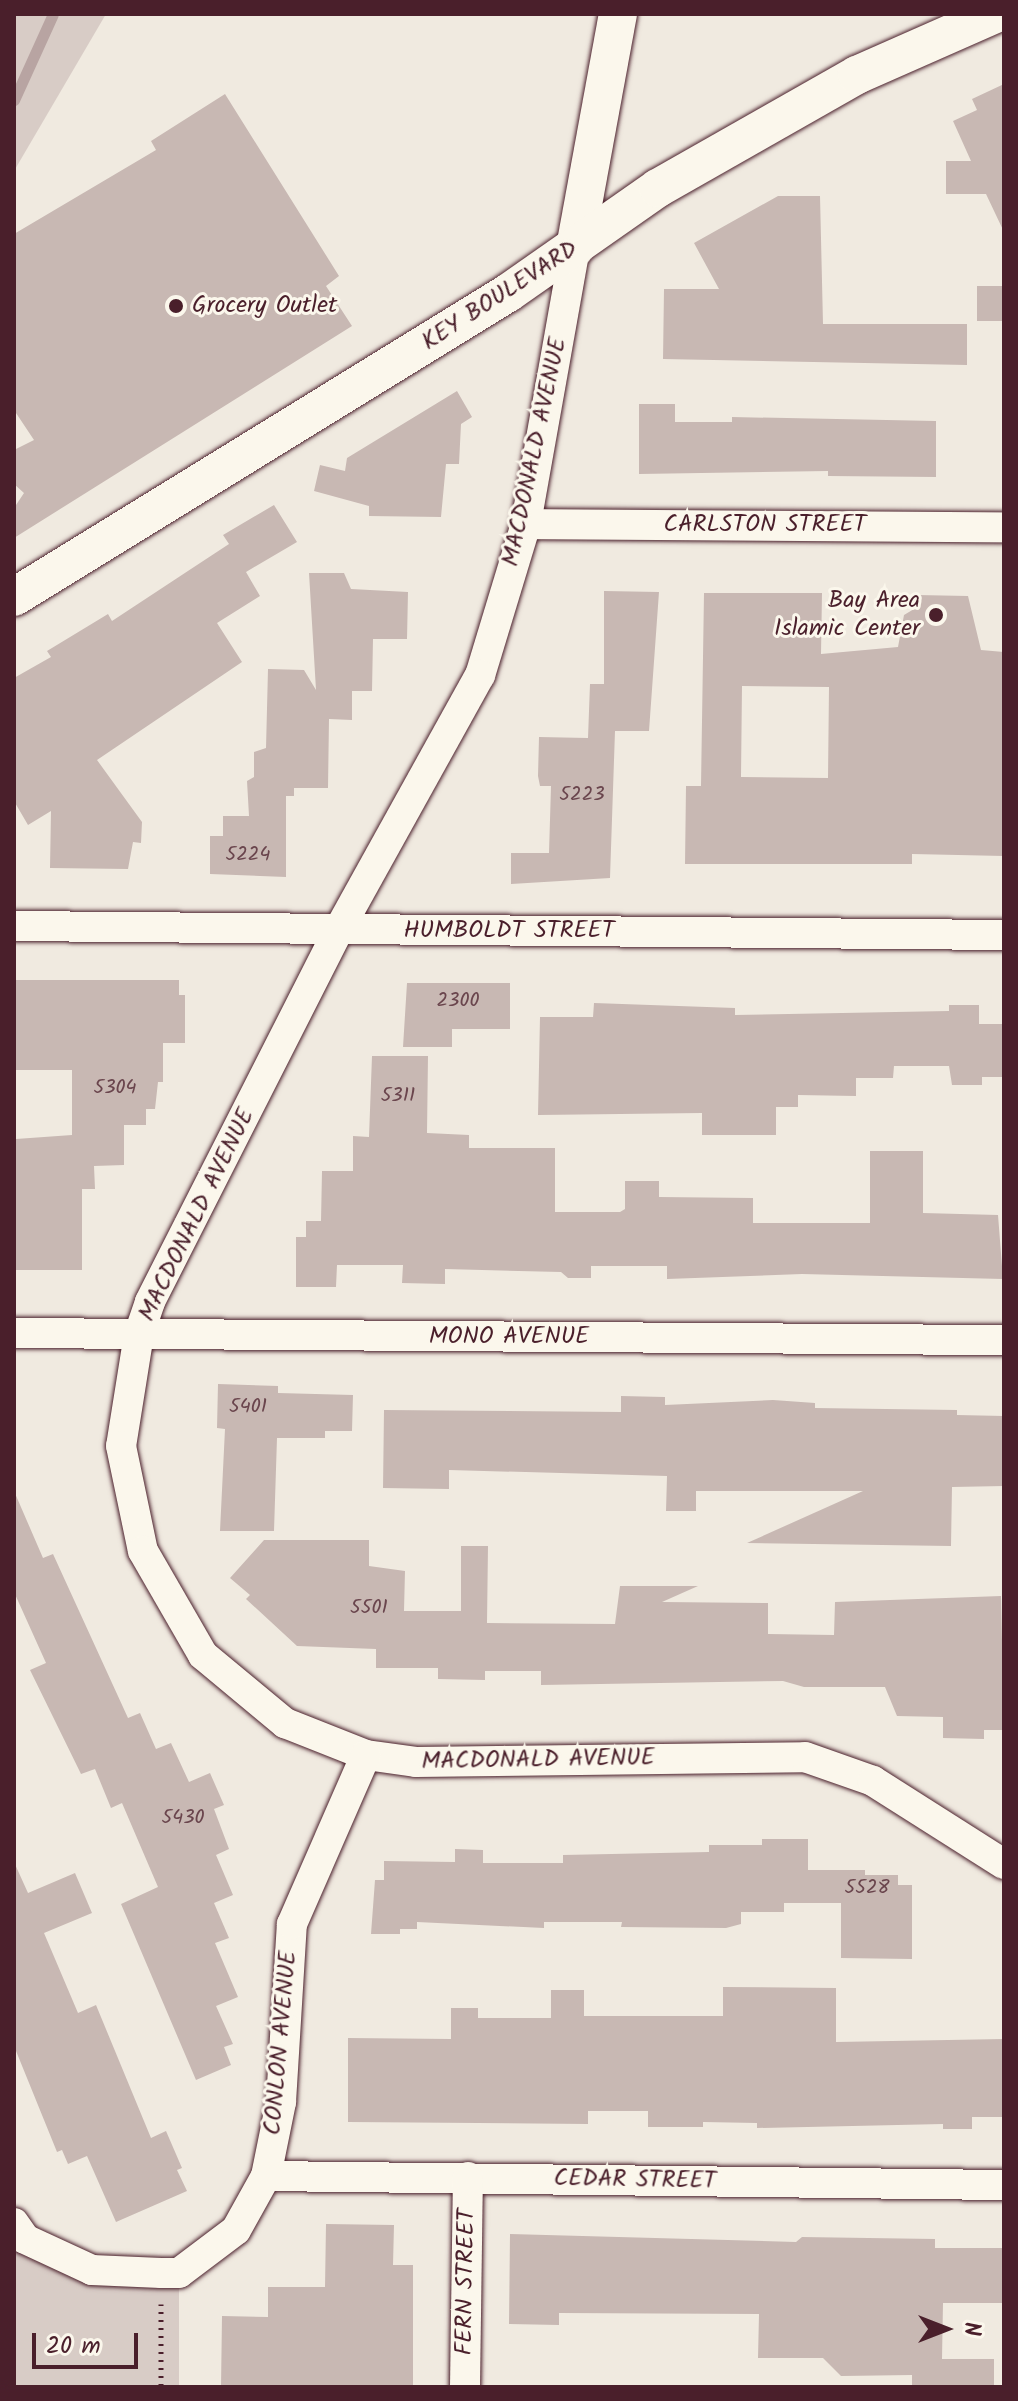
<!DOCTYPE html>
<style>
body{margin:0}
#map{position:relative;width:1018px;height:2401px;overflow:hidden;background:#f0eae0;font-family:Kalam,sans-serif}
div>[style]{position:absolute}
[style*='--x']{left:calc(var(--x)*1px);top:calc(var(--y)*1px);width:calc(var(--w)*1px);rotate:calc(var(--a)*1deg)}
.green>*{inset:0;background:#d8ccc6}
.stream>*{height:11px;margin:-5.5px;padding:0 5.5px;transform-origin:5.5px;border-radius:5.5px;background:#b8a4a2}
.building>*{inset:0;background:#c8b8b3;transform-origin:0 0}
.path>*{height:5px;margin-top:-2.5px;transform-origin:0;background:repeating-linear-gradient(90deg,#4a1f2b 0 2px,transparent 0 8px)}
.roads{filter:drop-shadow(0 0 2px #4a1f2b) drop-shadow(0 0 2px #4a1f2b)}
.minor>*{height:30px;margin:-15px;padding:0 15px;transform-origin:15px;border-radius:15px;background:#fbf7ec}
.tertiary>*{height:38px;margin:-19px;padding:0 19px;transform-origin:19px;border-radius:19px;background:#fbf7ec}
.dots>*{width:22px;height:22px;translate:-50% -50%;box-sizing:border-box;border:4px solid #fbf7ec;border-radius:50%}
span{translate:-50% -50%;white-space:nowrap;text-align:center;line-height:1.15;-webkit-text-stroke:6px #fbf7ec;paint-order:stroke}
.number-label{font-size:20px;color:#6a454d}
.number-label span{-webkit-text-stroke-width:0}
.street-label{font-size:24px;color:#4a1f2b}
.poi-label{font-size:24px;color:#4a1f2b}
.left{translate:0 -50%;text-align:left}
.right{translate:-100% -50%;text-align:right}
.frame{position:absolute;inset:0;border:16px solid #4a1f2b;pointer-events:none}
.north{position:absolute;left:906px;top:2289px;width:80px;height:80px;-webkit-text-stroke:6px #fbf7ec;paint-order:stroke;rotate:90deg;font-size:22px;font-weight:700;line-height:32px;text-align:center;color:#4a1f2b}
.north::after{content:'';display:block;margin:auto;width:28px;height:36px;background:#4a1f2b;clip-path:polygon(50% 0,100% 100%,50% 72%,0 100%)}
.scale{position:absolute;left:32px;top:2333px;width:106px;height:36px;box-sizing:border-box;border:4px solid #4a1f2b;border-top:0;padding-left:10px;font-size:24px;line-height:28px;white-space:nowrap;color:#4a1f2b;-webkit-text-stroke:6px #fbf7ec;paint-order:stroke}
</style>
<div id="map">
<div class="green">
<i style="clip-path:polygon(14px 14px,106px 14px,14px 171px)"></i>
<i style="clip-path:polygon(14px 2223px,26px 2240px,179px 2274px,179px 2387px,14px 2387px)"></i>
</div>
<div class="stream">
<i style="--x:14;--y:100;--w:94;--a:-65.6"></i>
</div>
<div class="building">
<i style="clip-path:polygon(1004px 84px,1004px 232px,986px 194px,946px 194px,946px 161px,971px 161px,953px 121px,977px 110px,972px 99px)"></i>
<i style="clip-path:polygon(225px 94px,339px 276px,326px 286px,352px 326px,14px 538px,14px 508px,24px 493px,14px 484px,14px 450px,34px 440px,14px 410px,14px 234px,156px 150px,151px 141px)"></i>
<i style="clip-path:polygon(778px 196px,820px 196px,823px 324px,967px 324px,967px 365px,663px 359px,664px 289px,719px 289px,694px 243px)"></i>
<i style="left:977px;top:286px;width:27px;height:35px"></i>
<i style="clip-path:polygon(457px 391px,472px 417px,461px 424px,459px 464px,446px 464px,441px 517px,369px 516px,369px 506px,314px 491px,320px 465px,345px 471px,347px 458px)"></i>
<i style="clip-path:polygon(639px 404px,675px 404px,675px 422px,732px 422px,732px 417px,936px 421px,936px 477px,828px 476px,828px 471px,639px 474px)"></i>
<i style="clip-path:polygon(274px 505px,297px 542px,246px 572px,260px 596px,217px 623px,242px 662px,97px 760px,142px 822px,141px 843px,133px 842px,128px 869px,50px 868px,51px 811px,28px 825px,14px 801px,14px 678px,51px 657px,47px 651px,108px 614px,112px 621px,194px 567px,229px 544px,223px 535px)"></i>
<i style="clip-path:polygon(309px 573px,344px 573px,351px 589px,408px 592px,407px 639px,373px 639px,372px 691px,352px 691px,352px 720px,329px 719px,328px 788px,294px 788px,294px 796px,286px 796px,286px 877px,210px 874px,210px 836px,223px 836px,223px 816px,249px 816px,247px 781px,254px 777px,254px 752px,266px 748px,268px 669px,304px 670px,316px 690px)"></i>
<i style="clip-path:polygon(604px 591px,659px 592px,649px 731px,615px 731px,610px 878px,511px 884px,511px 853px,549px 853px,551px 786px,540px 786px,538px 776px,539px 737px,588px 738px,590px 684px,604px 684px)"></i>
<i style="clip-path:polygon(evenodd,704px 593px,822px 593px,821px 654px,898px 647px,904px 615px,914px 609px,917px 595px,968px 596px,981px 650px,1004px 652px,1004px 856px,912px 854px,912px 864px,685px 864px,686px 786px,701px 786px,704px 593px,742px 686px,829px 687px,828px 778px,741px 777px,742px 686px)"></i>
<i style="clip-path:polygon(14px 980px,179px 980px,179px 995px,185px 995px,185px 1043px,163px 1043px,163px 1082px,158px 1082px,155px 1109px,146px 1109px,146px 1125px,124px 1125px,124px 1165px,94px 1166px,95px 1189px,82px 1189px,82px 1270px,14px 1270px,16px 1139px,72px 1135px,72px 1070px,14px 1070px)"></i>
<i style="clip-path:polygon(407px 983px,510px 983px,510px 1029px,452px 1029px,452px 1047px,403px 1047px)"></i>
<i style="clip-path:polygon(594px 1003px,735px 1008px,735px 1015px,949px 1011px,949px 1005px,979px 1005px,979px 1024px,1004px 1024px,1004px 1077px,982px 1077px,982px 1085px,952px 1085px,949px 1066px,894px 1066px,893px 1078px,856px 1078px,856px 1096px,798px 1095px,798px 1107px,776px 1107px,776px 1135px,702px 1135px,702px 1113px,538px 1115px,540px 1017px,593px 1017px)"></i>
<i style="clip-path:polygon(372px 1056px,428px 1056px,427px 1133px,469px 1135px,469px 1148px,555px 1148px,555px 1212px,620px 1212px,625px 1209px,625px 1181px,659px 1181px,659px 1197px,753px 1198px,753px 1223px,870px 1223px,870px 1151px,923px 1151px,923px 1213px,998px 1215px,1003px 1279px,802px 1274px,667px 1279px,667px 1266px,591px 1266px,591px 1278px,568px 1278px,561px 1272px,445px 1269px,445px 1284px,402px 1283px,403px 1265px,337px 1265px,336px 1287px,296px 1287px,296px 1237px,306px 1237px,306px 1221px,321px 1221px,322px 1171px,353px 1171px,353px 1136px,369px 1137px)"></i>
<i style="clip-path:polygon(218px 1384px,278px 1386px,278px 1393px,353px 1395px,352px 1431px,325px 1431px,325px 1438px,277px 1438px,274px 1531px,220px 1531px,225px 1429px,217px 1428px)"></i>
<i style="clip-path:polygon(621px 1396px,665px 1397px,665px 1405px,773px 1400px,815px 1403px,815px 1408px,957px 1410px,957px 1415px,1004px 1416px,1004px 1486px,952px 1487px,951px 1546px,747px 1543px,863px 1491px,696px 1491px,696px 1511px,666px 1511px,667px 1476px,449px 1470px,449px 1489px,383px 1488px,384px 1410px,621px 1412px)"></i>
<i style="clip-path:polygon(14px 1491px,43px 1558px,53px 1554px,128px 1718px,140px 1713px,156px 1749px,171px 1743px,189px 1782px,210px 1773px,224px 1805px,214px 1809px,229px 1849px,216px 1855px,233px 1895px,214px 1903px,229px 1938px,215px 1943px,238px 1997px,216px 2006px,233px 2044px,224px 2047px,231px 2065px,196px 2080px,121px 1904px,158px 1887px,122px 1803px,111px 1808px,95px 1769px,81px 1774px,30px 1670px,46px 1663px,14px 1592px)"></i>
<i style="clip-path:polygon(264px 1540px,369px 1540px,369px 1566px,405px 1571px,404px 1611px,461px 1611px,461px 1546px,488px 1546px,487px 1623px,615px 1624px,620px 1586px,698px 1586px,662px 1602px,768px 1603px,768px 1634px,834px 1635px,835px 1602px,1001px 1596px,1004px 1730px,984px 1730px,984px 1739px,943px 1738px,943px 1717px,897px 1716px,885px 1687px,804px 1687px,783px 1681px,541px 1685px,541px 1671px,485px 1671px,485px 1680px,438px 1679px,438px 1668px,376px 1668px,376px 1649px,297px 1646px,246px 1599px,250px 1595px,230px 1578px)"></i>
<i style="clip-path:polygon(762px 1839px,808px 1839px,808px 1870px,865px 1870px,865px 1875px,898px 1875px,898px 1885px,912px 1885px,912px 1959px,841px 1958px,841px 1903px,784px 1903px,784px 1912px,741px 1912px,741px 1924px,726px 1928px,621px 1927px,622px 1922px,544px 1922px,544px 1928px,417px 1922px,417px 1929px,400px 1929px,400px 1934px,371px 1934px,375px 1880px,384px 1880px,384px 1861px,455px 1862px,455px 1849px,483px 1850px,483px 1863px,563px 1863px,563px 1855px,709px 1852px,709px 1845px,762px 1845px)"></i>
<i style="clip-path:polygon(14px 1862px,28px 1893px,75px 1873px,92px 1913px,44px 1933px,78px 2013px,96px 2005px,151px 2138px,166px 2131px,182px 2168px,177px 2170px,187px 2191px,116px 2222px,87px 2156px,68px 2164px,62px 2150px,57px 2152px,14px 2046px)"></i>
<i style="clip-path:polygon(723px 1987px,836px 1988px,836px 2042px,1004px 2039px,1004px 2117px,972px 2117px,972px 2129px,943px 2129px,943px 2124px,757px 2128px,757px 2123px,703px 2122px,703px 2127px,648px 2127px,648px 2111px,588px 2111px,588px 2124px,348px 2122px,348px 2038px,451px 2039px,451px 2008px,478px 2008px,478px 2018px,551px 2018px,551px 1990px,584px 1990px,584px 2016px,723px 2016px)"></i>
<i style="clip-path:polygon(326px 2224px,394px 2225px,393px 2265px,413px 2265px,413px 2387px,221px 2387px,222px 2316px,268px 2317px,268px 2287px,325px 2287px)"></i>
<i style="clip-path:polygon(510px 2234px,796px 2242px,802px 2237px,935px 2239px,935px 2248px,1004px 2248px,1004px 2303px,943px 2303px,942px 2359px,994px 2359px,994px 2387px,912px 2387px,912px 2375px,841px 2376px,823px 2358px,758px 2358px,759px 2314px,559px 2313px,559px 2325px,509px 2324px)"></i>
</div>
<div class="path">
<i style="--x:161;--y:2304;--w:83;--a:90"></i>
</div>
<div class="roads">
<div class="minor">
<i style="--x:575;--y:248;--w:280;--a:100.1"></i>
<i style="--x:526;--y:524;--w:158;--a:106.9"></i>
<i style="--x:480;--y:675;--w:291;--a:119"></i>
<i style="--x:339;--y:929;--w:418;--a:116.9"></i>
<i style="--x:150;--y:1302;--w:34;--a:109"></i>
<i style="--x:139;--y:1334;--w:113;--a:99.1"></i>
<i style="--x:121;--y:1446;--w:107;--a:78.2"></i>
<i style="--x:143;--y:1551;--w:120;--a:60"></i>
<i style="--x:203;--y:1655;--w:107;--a:39.7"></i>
<i style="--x:285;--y:1723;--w:87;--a:21.6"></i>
<i style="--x:366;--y:1755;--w:50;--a:8"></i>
<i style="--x:416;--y:1762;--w:389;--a:-0.7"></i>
<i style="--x:805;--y:1757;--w:72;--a:19.4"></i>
<i style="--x:873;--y:1781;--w:155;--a:32.4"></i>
<i style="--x:526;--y:524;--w:478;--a:0.4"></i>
<i style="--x:14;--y:926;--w:990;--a:0.52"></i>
<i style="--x:14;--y:1333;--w:990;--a:0.41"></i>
<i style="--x:266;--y:2176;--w:738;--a:0.7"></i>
<i style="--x:14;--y:2223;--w:19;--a:55"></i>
<i style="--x:25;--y:2239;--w:74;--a:24.8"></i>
<i style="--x:92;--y:2270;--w:69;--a:2.5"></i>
<i style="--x:161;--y:2273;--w:18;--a:0"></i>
<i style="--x:179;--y:2273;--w:71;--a:-37"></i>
<i style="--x:236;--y:2230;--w:62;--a:-60.9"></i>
<i style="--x:266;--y:2176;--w:76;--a:-78.5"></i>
<i style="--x:281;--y:2102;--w:178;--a:-86.5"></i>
<i style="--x:292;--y:1924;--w:184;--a:-66.4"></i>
<i style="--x:465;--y:2387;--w:210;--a:-89.2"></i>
</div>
<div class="tertiary">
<i style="--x:575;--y:248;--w:238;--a:-79.6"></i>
<i style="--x:14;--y:597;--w:580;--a:-31.61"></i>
<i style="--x:508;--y:293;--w:183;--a:-35"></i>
<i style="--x:658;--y:188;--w:229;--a:-29.6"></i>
<i style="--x:857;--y:75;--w:151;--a:-23.8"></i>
</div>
</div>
<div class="dots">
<i style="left:176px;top:306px;background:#4a1f2b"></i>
<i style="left:936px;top:615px;background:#4a1f2b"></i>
</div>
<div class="number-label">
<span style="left:582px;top:795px">5223</span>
<span style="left:248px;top:855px">5224</span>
<span style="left:458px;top:1001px">2300</span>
<span style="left:115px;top:1088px">5304</span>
<span style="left:398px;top:1096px">5311</span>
<span style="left:248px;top:1407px">5401</span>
<span style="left:369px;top:1608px">5501</span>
<span style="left:183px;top:1818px">5430</span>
<span style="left:867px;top:1888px">5528</span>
</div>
<div class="street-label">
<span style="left:500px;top:296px;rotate:-33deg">KEY BOULEVARD</span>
<span style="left:535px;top:452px;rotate:-78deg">MACDONALD AVENUE</span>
<span style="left:765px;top:525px">CARLSTON STREET</span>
<span style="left:509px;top:931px">HUMBOLDT STREET</span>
<span style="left:197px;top:1215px;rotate:-64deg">MACDONALD AVENUE</span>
<span style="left:509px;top:1337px">MONO AVENUE</span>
<span style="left:538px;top:1760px;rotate:-1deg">MACDONALD AVENUE</span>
<span style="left:281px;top:2043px;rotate:-85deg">CONLON AVENUE</span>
<span style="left:635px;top:2180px;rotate:1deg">CEDAR STREET</span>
<span style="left:466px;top:2282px;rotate:-89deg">FERN STREET</span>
</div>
<div class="poi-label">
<span class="left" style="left:192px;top:306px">Grocery Outlet</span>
<span class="right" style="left:920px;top:615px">Bay Area<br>Islamic Center</span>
</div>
<div class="frame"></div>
<div class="north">N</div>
<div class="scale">20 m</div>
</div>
